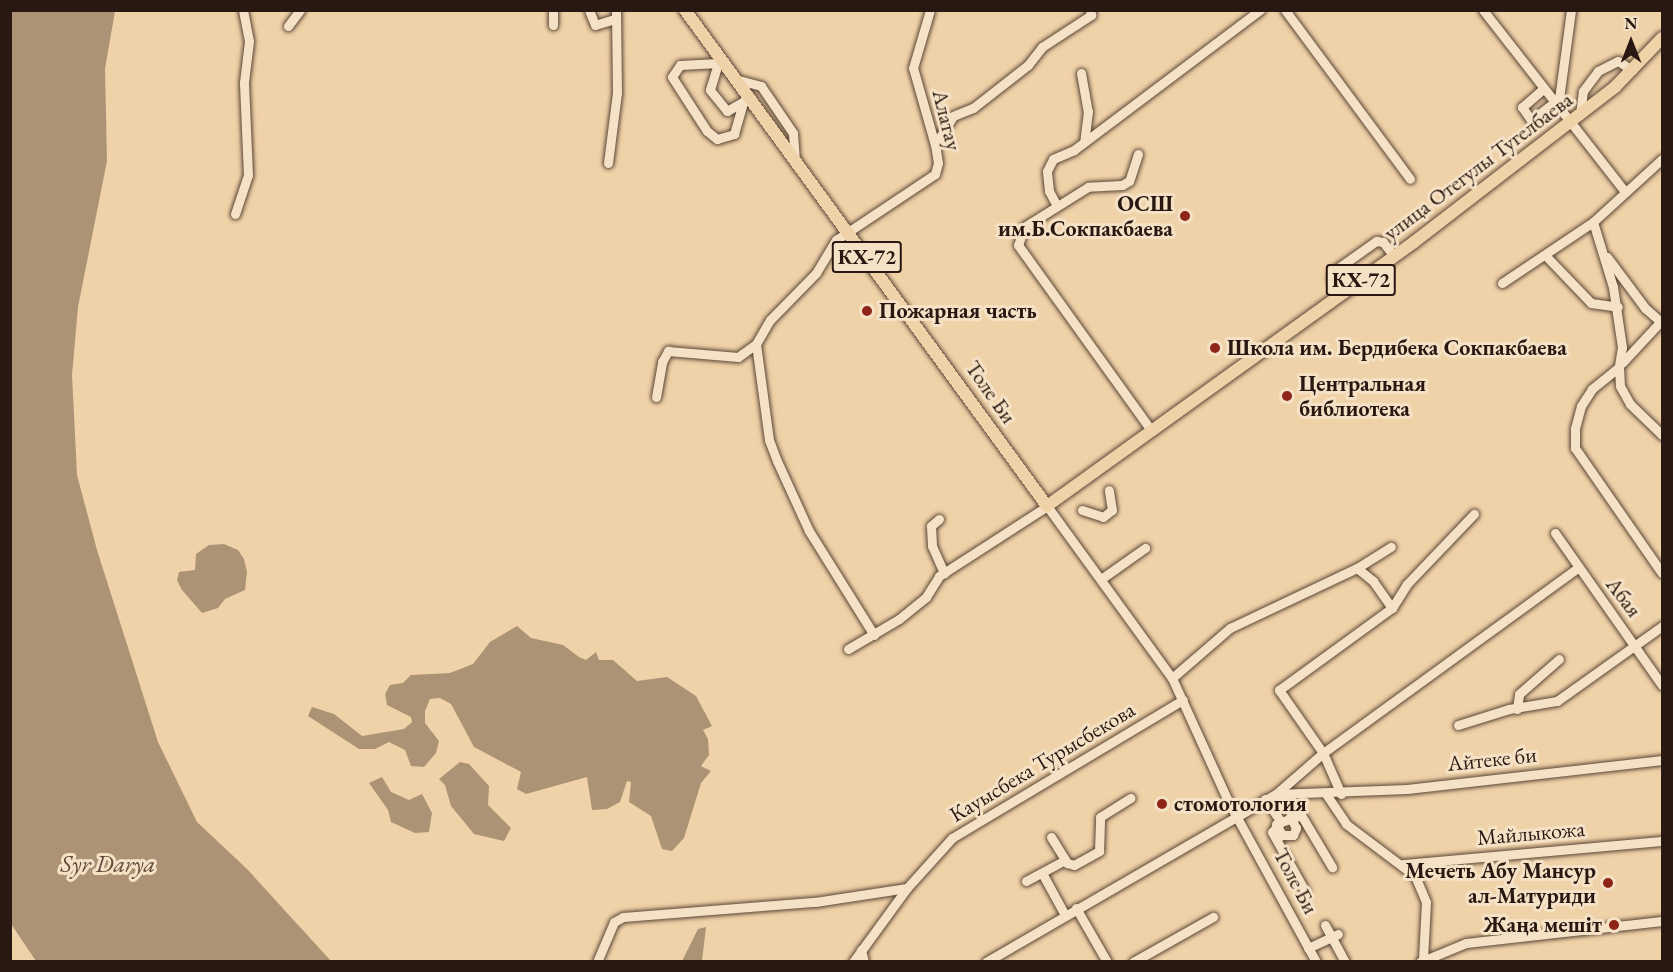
<!DOCTYPE html>
<meta charset="utf-8">
<style>
body{margin:0}
#map{position:relative;width:1673px;height:972px;overflow:hidden;background:#f0d2a8;font-family:"EB Garamond",serif}
div>[style]{position:absolute}
[style*='--x']{left:calc(var(--x)*1px);top:calc(var(--y)*1px);width:calc(var(--w)*1px);rotate:calc(var(--a)*1deg)}
.water>*{inset:0;background:#ac9375}
.roads{filter:drop-shadow(0 0 2px #5b4637) drop-shadow(0 0 2px #5b4637)}
.minor>*{height:9px;margin:-4.5px;padding:0 4.5px;transform-origin:4.5px;border-radius:4.5px;background:#f5e2c6}
.major>*{height:12px;margin:-6px;padding:0 6px;transform-origin:6px;border-radius:6px;background:#f0d2a8}
.dots>*{width:16px;height:16px;translate:-50% -50%;box-sizing:border-box;border:3px solid #f5e2c6;border-radius:50%}
span{translate:-50% -50%;white-space:nowrap;text-align:center;line-height:1.15;-webkit-text-stroke:6px #f5e2c6;paint-order:stroke}
.shield-label span{padding:2px 4px;background:#f5e2c6;border:2px solid;border-radius:4px;-webkit-text-stroke-width:0}
.shield-label{font-size:21px;color:#291811;font-weight:700}
.street-label{font-size:22px;color:#291811}
.poi-label{font-size:22px;color:#291811;font-weight:700}
.right{translate:-100% -50%;text-align:right}
.left{translate:0 -50%;text-align:left}
.water-label{font-size:24px;color:#5d4939;font-style:italic}
.frame{position:absolute;inset:0;border:12px solid #291811;pointer-events:none}
.north{position:absolute;left:1601px;top:12px;width:60px;height:60px;-webkit-text-stroke:4px #f5e2c6;paint-order:stroke;rotate:0deg;font-size:16px;font-weight:700;line-height:24px;text-align:center;color:#291811}
.north::after{content:'';display:block;margin:auto;width:21px;height:27px;background:#291811;clip-path:polygon(50% 0,100% 100%,50% 72%,0 100%)}
</style>
<div id="map">
<div class="water">
<i style="clip-path:polygon(11px 10px,115px 11px,105px 69px,107px 161px,78px 307px,72px 375px,77px 475px,97px 550px,158px 742px,197px 822px,247px 869px,331px 961px,36px 961px,11px 924px)"></i>
<i style="clip-path:polygon(224px 544px,238px 550px,244px 559px,247px 572px,245px 590px,225px 599px,218px 608px,202px 613px,182px 590px,177px 580px,179px 572px,195px 570px,196px 554px,209px 545px)"></i>
<i style="clip-path:polygon(517px 626px,531px 638px,563px 645px,579px 657px,586px 660px,596px 652px,599px 660px,613px 660px,637px 681px,667px 677px,696px 696px,712px 726px,703px 730px,708px 739px,709px 755px,701px 766px,711px 771px,701px 783px,684px 838px,672px 851px,662px 849px,651px 816px,629px 802px,631px 782px,627px 781px,620px 802px,607px 809px,592px 810px,587px 777px,526px 794px,517px 789px,521px 772px,474px 747px,451px 704px,440px 698px,430px 699px,425px 711px,425px 723px,439px 741px,436px 753px,424px 767px,411px 766px,405px 750px,389px 742px,375px 749px,359px 749px,308px 716px,312px 707px,334px 714px,362px 736px,404px 729px,412px 722px,411px 717px,387px 705px,385px 694px,390px 685px,403px 683px,411px 675px,450px 673px,473px 664px,490px 642px)"></i>
<i style="clip-path:polygon(460px 762px,469px 764px,489px 786px,488px 805px,511px 828px,504px 841px,474px 834px,451px 806px,445px 785px,439px 779px)"></i>
<i style="clip-path:polygon(382px 777px,391px 792px,409px 800px,422px 794px,432px 813px,429px 832px,415px 833px,391px 822px,388px 810px,369px 783px)"></i>
<i style="clip-path:polygon(706px 927px,702px 961px,682px 961px,698px 929px)"></i>
</div>
<div class="roads">
<div class="minor">
<i style="--x:589;--y:10;--w:16;--a:68"></i>
<i style="--x:595;--y:25;--w:21;--a:-17"></i>
<i style="--x:1285;--y:10;--w:210;--a:53.5"></i>
<i style="--x:1483;--y:10;--w:231;--a:52"></i>
<i style="--x:553;--y:25;--w:15;--a:-90"></i>
<i style="--x:288;--y:26;--w:20;--a:-53"></i>
<i style="--x:719;--y:60;--w:31;--a:107"></i>
<i style="--x:710;--y:90;--w:27;--a:51"></i>
<i style="--x:727;--y:111;--w:20;--a:-30"></i>
<i style="--x:718;--y:63;--w:38;--a:177"></i>
<i style="--x:680;--y:65;--w:14;--a:124"></i>
<i style="--x:672;--y:77;--w:64;--a:57.1"></i>
<i style="--x:707;--y:131;--w:13;--a:39"></i>
<i style="--x:717;--y:139;--w:18;--a:-16"></i>
<i style="--x:734;--y:134;--w:33;--a:-74"></i>
<i style="--x:1081;--y:73;--w:39;--a:80"></i>
<i style="--x:1088;--y:111;--w:31;--a:97"></i>
<i style="--x:735;--y:79;--w:27;--a:15"></i>
<i style="--x:761;--y:86;--w:57;--a:55.8"></i>
<i style="--x:793;--y:133;--w:28;--a:86"></i>
<i style="--x:1543;--y:89;--w:28;--a:139"></i>
<i style="--x:1522;--y:107;--w:16;--a:55"></i>
<i style="--x:1531;--y:120;--w:35;--a:-37"></i>
<i style="--x:1559;--y:99;--w:90;--a:-82.3"></i>
<i style="--x:1580;--y:115;--w:24;--a:-83"></i>
<i style="--x:1583;--y:91;--w:25;--a:-53"></i>
<i style="--x:1598;--y:71;--w:22;--a:-27"></i>
<i style="--x:1618;--y:61;--w:17;--a:33"></i>
<i style="--x:935;--y:145;--w:34;--a:-58"></i>
<i style="--x:953;--y:116;--w:22;--a:-22"></i>
<i style="--x:973;--y:108;--w:70;--a:-38"></i>
<i style="--x:1028;--y:65;--w:23;--a:-52"></i>
<i style="--x:1042;--y:47;--w:59;--a:-33.1"></i>
<i style="--x:1091;--y:15;--w:5;--a:-101"></i>
<i style="--x:1138;--y:154;--w:28;--a:108"></i>
<i style="--x:1129;--y:181;--w:8;--a:150"></i>
<i style="--x:1122;--y:185;--w:34;--a:177"></i>
<i style="--x:1088;--y:187;--w:75;--a:148"></i>
<i style="--x:1024;--y:227;--w:19;--a:108"></i>
<i style="--x:1018;--y:245;--w:228;--a:54.3"></i>
<i style="--x:608;--y:163;--w:71;--a:-82.7"></i>
<i style="--x:617;--y:93;--w:83;--a:-90.7"></i>
<i style="--x:1057;--y:206;--w:17;--a:-118"></i>
<i style="--x:1049;--y:191;--w:20;--a:-96"></i>
<i style="--x:1047;--y:171;--w:13;--a:-63"></i>
<i style="--x:1053;--y:159;--w:23;--a:-23"></i>
<i style="--x:1074;--y:150;--w:233;--a:-37"></i>
<i style="--x:235;--y:214;--w:41;--a:-71.6"></i>
<i style="--x:248;--y:175;--w:93;--a:-92.5"></i>
<i style="--x:244;--y:82;--w:41;--a:-83"></i>
<i style="--x:249;--y:41;--w:32;--a:-101"></i>
<i style="--x:1593;--y:222;--w:68;--a:72.9"></i>
<i style="--x:1613;--y:287;--w:61;--a:81.5"></i>
<i style="--x:1622;--y:347;--w:20;--a:99"></i>
<i style="--x:1619;--y:367;--w:35;--a:141"></i>
<i style="--x:1592;--y:389;--w:20;--a:123"></i>
<i style="--x:1581;--y:406;--w:24;--a:105"></i>
<i style="--x:1575;--y:429;--w:19;--a:90"></i>
<i style="--x:1575;--y:448;--w:152;--a:55.2"></i>
<i style="--x:1545;--y:255;--w:66;--a:46.2"></i>
<i style="--x:1591;--y:303;--w:27;--a:8"></i>
<i style="--x:1607;--y:257;--w:64;--a:53.3"></i>
<i style="--x:1645;--y:308;--w:21;--a:41"></i>
<i style="--x:1502;--y:283;--w:110;--a:-33.8"></i>
<i style="--x:1593;--y:222;--w:93;--a:-42.4"></i>
<i style="--x:1342;--y:293;--w:18;--a:-124"></i>
<i style="--x:1332;--y:278;--w:7;--a:-74"></i>
<i style="--x:1334;--y:271;--w:52;--a:-35.5"></i>
<i style="--x:1376;--y:241;--w:7;--a:8"></i>
<i style="--x:1383;--y:242;--w:18;--a:52"></i>
<i style="--x:1622;--y:363;--w:59;--a:-47.1"></i>
<i style="--x:1619;--y:367;--w:19;--a:87"></i>
<i style="--x:1620;--y:386;--w:21;--a:61"></i>
<i style="--x:1630;--y:404;--w:45;--a:44.1"></i>
<i style="--x:656;--y:397;--w:36;--a:-80"></i>
<i style="--x:662;--y:362;--w:13;--a:-61"></i>
<i style="--x:668;--y:351;--w:70;--a:4.9"></i>
<i style="--x:738;--y:357;--w:22;--a:-36"></i>
<i style="--x:1082;--y:510;--w:22;--a:18"></i>
<i style="--x:1103;--y:517;--w:11;--a:-38"></i>
<i style="--x:1112;--y:510;--w:20;--a:-99"></i>
<i style="--x:939;--y:519;--w:11;--a:139"></i>
<i style="--x:931;--y:526;--w:20;--a:87"></i>
<i style="--x:932;--y:546;--w:30;--a:66"></i>
<i style="--x:1555;--y:533;--w:186;--a:54.9"></i>
<i style="--x:1357;--y:568;--w:21;--a:39"></i>
<i style="--x:1373;--y:581;--w:33;--a:55"></i>
<i style="--x:1101;--y:579;--w:54;--a:-35.2"></i>
<i style="--x:874;--y:635;--w:123;--a:-122"></i>
<i style="--x:809;--y:531;--w:77;--a:-114.6"></i>
<i style="--x:777;--y:461;--w:22;--a:-111"></i>
<i style="--x:769;--y:440;--w:97;--a:-97.7"></i>
<i style="--x:756;--y:344;--w:28;--a:-60"></i>
<i style="--x:770;--y:320;--w:66;--a:-45.6"></i>
<i style="--x:816;--y:273;--w:39;--a:-59"></i>
<i style="--x:836;--y:240;--w:119;--a:-33.7"></i>
<i style="--x:935;--y:174;--w:11;--a:-75"></i>
<i style="--x:938;--y:163;--w:18;--a:-99"></i>
<i style="--x:935;--y:145;--w:80;--a:-105.9"></i>
<i style="--x:913;--y:68;--w:60;--a:-73.7"></i>
<i style="--x:848;--y:649;--w:59;--a:-30.5"></i>
<i style="--x:899;--y:619;--w:35;--a:-39"></i>
<i style="--x:926;--y:597;--w:25;--a:-58"></i>
<i style="--x:939;--y:576;--w:129;--a:-32.9"></i>
<i style="--x:1047;--y:506;--w:213;--a:54"></i>
<i style="--x:1172;--y:678;--w:135;--a:65.5"></i>
<i style="--x:1228;--y:801;--w:183;--a:61.3"></i>
<i style="--x:1172;--y:678;--w:77;--a:-40.8"></i>
<i style="--x:1230;--y:628;--w:140;--a:-25.3"></i>
<i style="--x:1357;--y:568;--w:40;--a:-32"></i>
<i style="--x:1517;--y:709;--w:15;--a:-82"></i>
<i style="--x:1519;--y:694;--w:53;--a:-41.2"></i>
<i style="--x:1458;--y:725;--w:53;--a:-17.4"></i>
<i style="--x:1509;--y:709;--w:49;--a:-9.5"></i>
<i style="--x:1557;--y:701;--w:129;--a:-35.5"></i>
<i style="--x:1276;--y:794;--w:131;--a:-2.2"></i>
<i style="--x:1407;--y:789;--w:257;--a:-6.5"></i>
<i style="--x:1326;--y:794;--w:36;--a:56"></i>
<i style="--x:1346;--y:824;--w:86;--a:37"></i>
<i style="--x:1415;--y:876;--w:28;--a:67"></i>
<i style="--x:1426;--y:902;--w:58;--a:93"></i>
<i style="--x:1341;--y:794;--w:45;--a:-113.7"></i>
<i style="--x:1323;--y:753;--w:77;--a:-124.9"></i>
<i style="--x:1279;--y:690;--w:140;--a:-36"></i>
<i style="--x:1392;--y:608;--w:28;--a:-58"></i>
<i style="--x:1407;--y:584;--w:97;--a:-46.3"></i>
<i style="--x:1265;--y:799;--w:28;--a:55"></i>
<i style="--x:1281;--y:822;--w:21;--a:-19"></i>
<i style="--x:1301;--y:815;--w:61;--a:59.2"></i>
<i style="--x:1281;--y:822;--w:13;--a:132"></i>
<i style="--x:1272;--y:832;--w:68;--a:60.8"></i>
<i style="--x:1276;--y:824;--w:13;--a:61"></i>
<i style="--x:1282;--y:835;--w:11;--a:0"></i>
<i style="--x:1293;--y:835;--w:8;--a:-67"></i>
<i style="--x:1296;--y:828;--w:13;--a:-117"></i>
<i style="--x:1051;--y:837;--w:31;--a:58"></i>
<i style="--x:1067;--y:863;--w:7;--a:16"></i>
<i style="--x:1074;--y:865;--w:29;--a:-29"></i>
<i style="--x:1099;--y:851;--w:34;--a:-88"></i>
<i style="--x:1100;--y:817;--w:36;--a:-32"></i>
<i style="--x:1403;--y:864;--w:260;--a:-5.1"></i>
<i style="--x:1042;--y:873;--w:48;--a:61.3"></i>
<i style="--x:1026;--y:881;--w:44;--a:-28.3"></i>
<i style="--x:1076;--y:908;--w:62;--a:60.1"></i>
<i style="--x:1325;--y:925;--w:42;--a:61.6"></i>
<i style="--x:1308;--y:948;--w:33;--a:-25"></i>
<i style="--x:861;--y:950;--w:12;--a:76"></i>
<i style="--x:597;--y:962;--w:43;--a:-67"></i>
<i style="--x:614;--y:922;--w:10;--a:-29"></i>
<i style="--x:623;--y:917;--w:193;--a:-4.5"></i>
<i style="--x:815;--y:902;--w:93;--a:-8.7"></i>
<i style="--x:853;--y:962;--w:92;--a:-53.9"></i>
<i style="--x:907;--y:888;--w:67;--a:-48"></i>
<i style="--x:952;--y:838;--w:269;--a:-30.9"></i>
<i style="--x:986;--y:962;--w:335;--a:-30.1"></i>
<i style="--x:1276;--y:794;--w:62;--a:-41.1"></i>
<i style="--x:1323;--y:753;--w:315;--a:-36"></i>
<i style="--x:1133;--y:962;--w:92;--a:-29.4"></i>
<i style="--x:1420;--y:962;--w:50;--a:-22.4"></i>
<i style="--x:1466;--y:943;--w:197;--a:-6.4"></i>
</div>
<div class="major">
<i style="--x:685;--y:10;--w:614;--a:53.88"></i>
<i style="--x:1047;--y:506;--w:452;--a:-35.7"></i>
<i style="--x:1414;--y:242;--w:254;--a:-37.6"></i>
<i style="--x:1615;--y:87;--w:68;--a:-46.2"></i>
</div>
</div>
<div class="dots">
<i style="left:1185px;top:216px;background:#8f2418"></i>
<i style="left:867px;top:311px;background:#8f2418"></i>
<i style="left:1215px;top:348px;background:#8f2418"></i>
<i style="left:1287px;top:396px;background:#8f2418"></i>
<i style="left:1162px;top:804px;background:#8f2418"></i>
<i style="left:1608px;top:883px;background:#8f2418"></i>
<i style="left:1614px;top:925px;background:#8f2418"></i>
</div>
<div class="shield-label">
<span style="left:867px;top:257px">КХ-72</span>
<span style="left:1361px;top:280px">КХ-72</span>
</div>
<div class="street-label">
<span style="left:947px;top:120px;rotate:76deg">Алатау</span>
<span style="left:1478px;top:166px;rotate:-37deg">улица Отегулы Тугелбаева</span>
<span style="left:991px;top:392px;rotate:55deg">Толе Би</span>
<span style="left:1624px;top:597px;rotate:53deg">Абая</span>
<span style="left:1492px;top:759px;rotate:-6deg">Айтеке би</span>
<span style="left:1042px;top:762px;rotate:-31deg">Кауысбека Турысбекова</span>
<span style="left:1531px;top:833px;rotate:-5deg">Майлыкожа</span>
<span style="left:1296px;top:881px;rotate:62deg">Толе Би</span>
</div>
<div class="poi-label">
<span class="right" style="left:1173px;top:216px">ОСШ<br>им.Б.Сокпакбаева</span>
<span class="left" style="left:879px;top:311px">Пожарная часть</span>
<span class="left" style="left:1227px;top:348px">Школа им. Бердибека Сокпакбаева</span>
<span class="left" style="left:1299px;top:396px">Центральная<br>библиотека</span>
<span class="left" style="left:1174px;top:804px">стомотология</span>
<span class="right" style="left:1596px;top:883px">Мечеть Абу Мансур<br>ал-Матуриди</span>
<span class="right" style="left:1602px;top:925px">Жаңа мешіт</span>
</div>
<div class="water-label">
<span style="left:108px;top:864px">Syr Darya</span>
</div>
<div class="frame"></div>
<div class="north">N</div>
</div>
